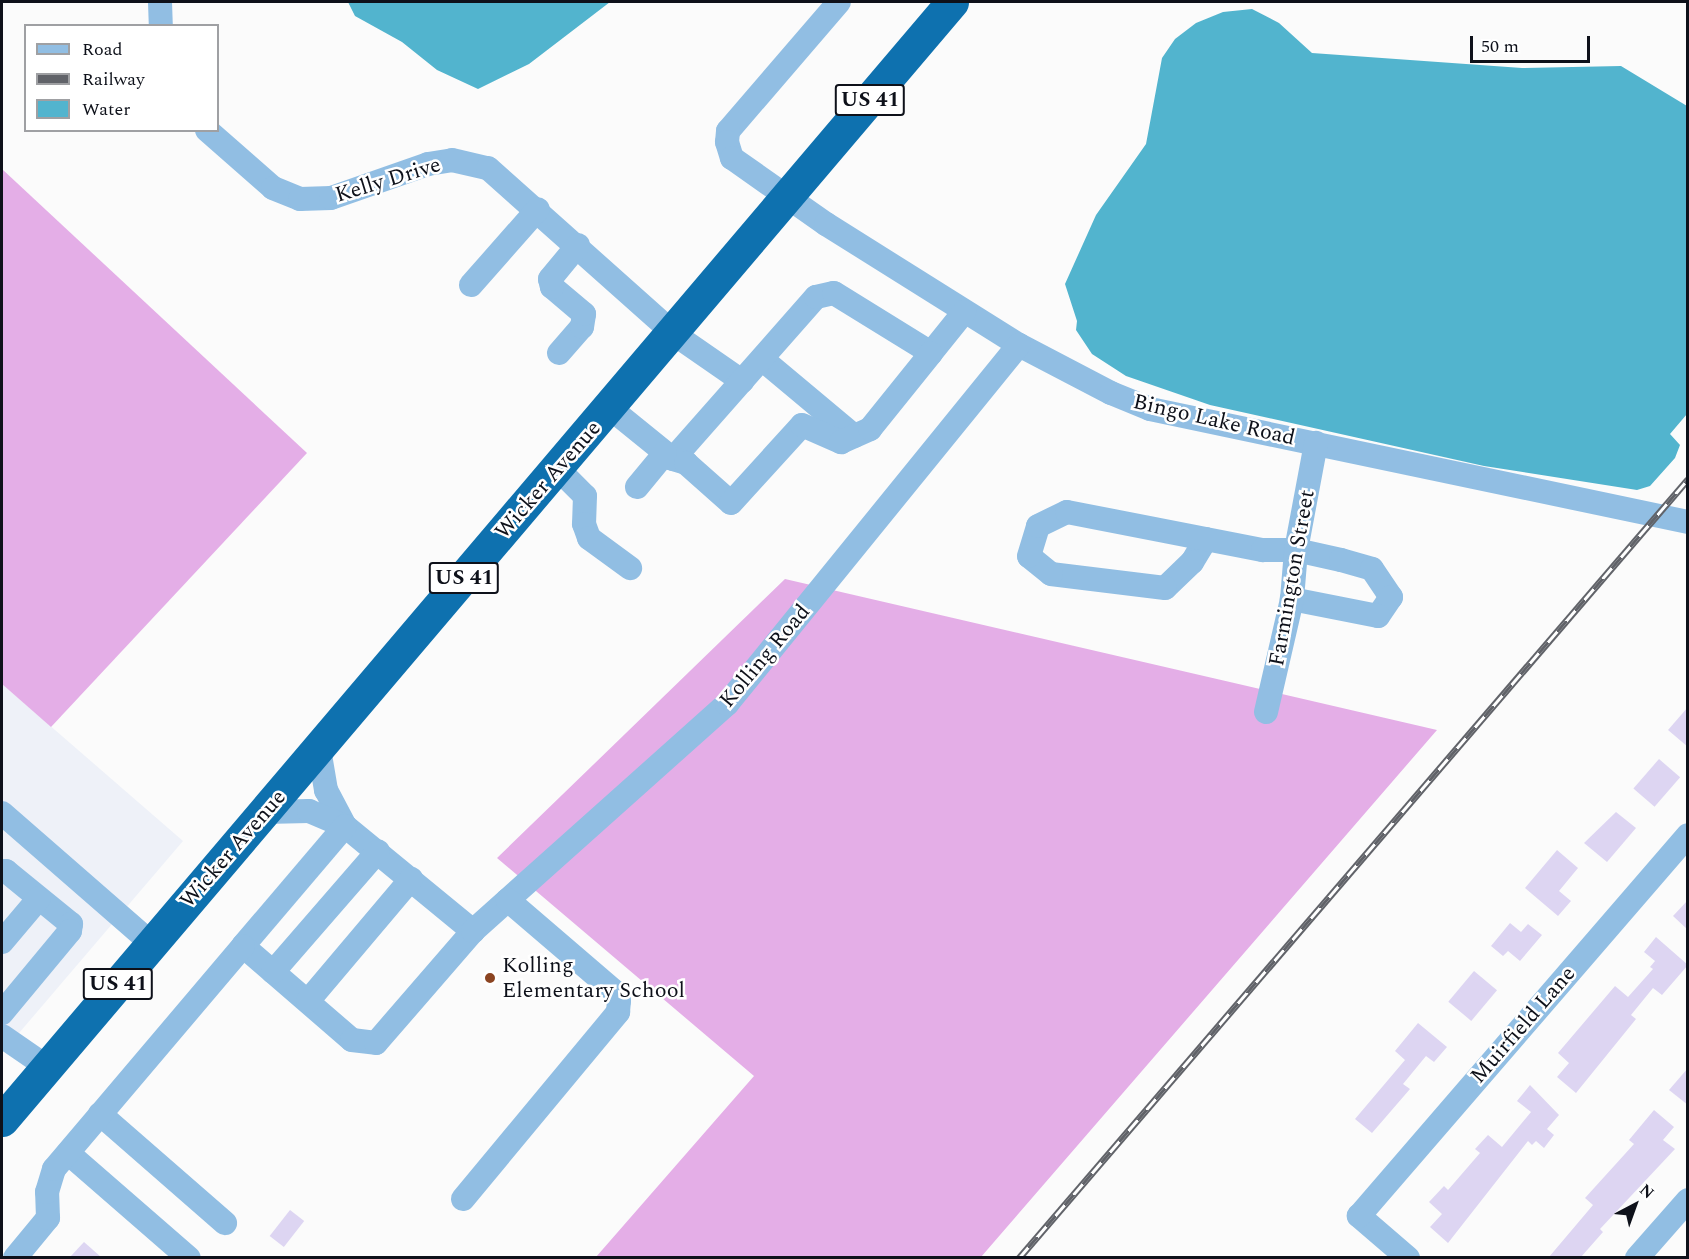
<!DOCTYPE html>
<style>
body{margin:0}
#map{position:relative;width:1689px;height:1259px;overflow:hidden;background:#fbfbfb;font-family:Spectral,serif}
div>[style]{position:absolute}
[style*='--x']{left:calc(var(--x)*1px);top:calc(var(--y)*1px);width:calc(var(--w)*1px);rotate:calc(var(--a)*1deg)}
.built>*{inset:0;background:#eef1f8}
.forest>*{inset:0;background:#e4aee7}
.water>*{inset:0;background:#52b4ce}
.building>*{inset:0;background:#ddd5f2;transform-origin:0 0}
.minor>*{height:24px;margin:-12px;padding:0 12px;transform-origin:12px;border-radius:12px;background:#91bee3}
.highway>*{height:33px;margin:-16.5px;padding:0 16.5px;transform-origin:16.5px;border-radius:16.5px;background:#0e71af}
.rail>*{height:7px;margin-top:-3.5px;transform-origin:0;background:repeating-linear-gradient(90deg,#fff 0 14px,#616369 0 28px);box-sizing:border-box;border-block:2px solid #616369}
.dots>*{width:16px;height:16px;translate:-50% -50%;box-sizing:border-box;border:3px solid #fff;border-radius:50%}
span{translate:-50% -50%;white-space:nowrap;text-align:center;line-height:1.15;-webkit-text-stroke:5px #fff;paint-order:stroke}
.shield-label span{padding:2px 4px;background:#fff;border:2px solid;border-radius:4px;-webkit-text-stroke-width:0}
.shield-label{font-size:21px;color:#0e111a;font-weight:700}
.street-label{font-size:22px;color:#0e111a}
.poi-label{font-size:22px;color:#0e111a}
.left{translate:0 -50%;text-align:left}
.frame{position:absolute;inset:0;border:3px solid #0e111a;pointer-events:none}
.legend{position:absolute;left:24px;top:24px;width:195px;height:108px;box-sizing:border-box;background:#fff;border:2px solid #9fa0a3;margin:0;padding:8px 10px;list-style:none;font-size:18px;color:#0e111a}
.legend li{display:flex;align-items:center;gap:12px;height:30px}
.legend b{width:30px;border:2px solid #9fa0a3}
.north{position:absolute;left:1605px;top:1175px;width:60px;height:60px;-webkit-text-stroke:4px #fff;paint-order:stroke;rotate:41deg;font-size:16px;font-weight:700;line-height:24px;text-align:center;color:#0e111a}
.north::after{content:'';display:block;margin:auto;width:21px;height:27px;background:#0e111a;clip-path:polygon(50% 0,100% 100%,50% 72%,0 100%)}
.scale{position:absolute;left:1470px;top:36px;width:120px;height:27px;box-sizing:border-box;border:3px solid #0e111a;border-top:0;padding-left:8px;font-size:18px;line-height:21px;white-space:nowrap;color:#0e111a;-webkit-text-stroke:4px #fff;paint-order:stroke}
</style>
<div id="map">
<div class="built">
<i style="clip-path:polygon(2px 684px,183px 841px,2px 1053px)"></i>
</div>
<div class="forest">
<i style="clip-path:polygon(2px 169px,307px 453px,51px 727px,2px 684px)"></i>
<i style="clip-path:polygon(785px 579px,1437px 730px,981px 1257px,596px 1257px,754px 1076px,497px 858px)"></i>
</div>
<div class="water">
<i style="clip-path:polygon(348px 2px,610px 2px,529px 64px,478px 89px,437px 70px,402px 42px,355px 16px)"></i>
<i style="clip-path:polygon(1252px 9px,1279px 23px,1312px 53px,1522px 68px,1621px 66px,1687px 106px,1687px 414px,1670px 434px,1680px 445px,1675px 458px,1650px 486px,1637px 490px,1484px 466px,1210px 405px,1126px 376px,1092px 354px,1076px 330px,1077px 321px,1065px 284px,1096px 215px,1146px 144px,1162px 58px,1175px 39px,1196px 23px,1223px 12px)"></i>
</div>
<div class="building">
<i style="clip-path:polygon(1688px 707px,1688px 747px,1668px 730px)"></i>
<i style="left:1659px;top:759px;width:28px;height:39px;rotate:41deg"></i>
<i style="clip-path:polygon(1616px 812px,1636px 828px,1607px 862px,1584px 843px)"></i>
<i style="clip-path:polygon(1557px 850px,1578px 868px,1559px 891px,1571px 901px,1558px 916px,1525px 888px)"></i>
<i style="clip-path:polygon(1688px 900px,1688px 930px,1673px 916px)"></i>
<i style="clip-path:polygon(1510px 923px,1521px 932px,1528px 924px,1542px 935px,1520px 961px,1508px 951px,1503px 956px,1491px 946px)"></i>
<i style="clip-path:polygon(1656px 937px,1688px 965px,1662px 995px,1653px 988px,1631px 1015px,1636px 1019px,1576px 1093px,1557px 1077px,1569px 1063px,1558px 1053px,1615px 986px,1628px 997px,1653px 969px,1650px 967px,1655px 961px,1644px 952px)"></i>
<i style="left:1474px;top:971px;width:30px;height:40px;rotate:40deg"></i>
<i style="clip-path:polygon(1418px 1023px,1447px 1047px,1434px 1062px,1426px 1056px,1403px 1084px,1410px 1089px,1372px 1133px,1355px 1119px,1405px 1060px,1395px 1051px)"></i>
<i style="clip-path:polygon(1688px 1068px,1688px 1105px,1669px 1090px)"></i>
<i style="clip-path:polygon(1530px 1085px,1559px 1115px,1547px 1129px,1554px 1135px,1544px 1148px,1536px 1141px,1532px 1145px,1528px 1141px,1448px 1243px,1430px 1227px,1442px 1214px,1429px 1202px,1444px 1186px,1448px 1190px,1480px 1153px,1475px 1149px,1488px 1135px,1502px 1147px,1531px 1112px,1517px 1101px)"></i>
<i style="clip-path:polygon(1654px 1110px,1674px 1127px,1663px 1140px,1675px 1149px,1600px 1229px,1603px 1232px,1581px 1257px,1549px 1257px,1593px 1205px,1585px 1198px,1634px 1144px,1629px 1140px)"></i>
<i style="left:290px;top:1210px;width:18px;height:33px;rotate:38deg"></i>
<i style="clip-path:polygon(84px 1242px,101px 1257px,70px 1257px)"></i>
</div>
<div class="minor">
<i style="--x:160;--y:2;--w:24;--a:88"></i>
<i style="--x:839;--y:2;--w:170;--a:130.7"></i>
<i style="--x:728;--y:131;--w:11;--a:95"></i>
<i style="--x:727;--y:142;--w:17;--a:73"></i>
<i style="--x:732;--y:158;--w:115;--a:35.1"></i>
<i style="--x:826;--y:224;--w:228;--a:32.1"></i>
<i style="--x:1019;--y:345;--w:104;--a:27.6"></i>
<i style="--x:1111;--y:393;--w:42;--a:22.3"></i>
<i style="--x:1150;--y:409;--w:550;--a:11.86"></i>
<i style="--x:207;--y:130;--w:88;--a:41.3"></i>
<i style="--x:273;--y:188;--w:29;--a:22"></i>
<i style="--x:300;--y:199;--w:31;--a:-2"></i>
<i style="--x:331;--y:198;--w:103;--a:-19.3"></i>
<i style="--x:428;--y:164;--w:24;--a:-9"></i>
<i style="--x:452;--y:160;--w:37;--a:13"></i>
<i style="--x:488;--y:168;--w:249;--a:41.7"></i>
<i style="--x:674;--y:334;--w:83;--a:34.7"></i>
<i style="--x:471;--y:285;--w:101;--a:-48.6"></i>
<i style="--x:559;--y:353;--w:35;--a:-49"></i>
<i style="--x:582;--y:327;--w:13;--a:-81"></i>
<i style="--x:584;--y:314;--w:42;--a:-139.8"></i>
<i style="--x:552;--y:287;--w:8;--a:-104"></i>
<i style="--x:550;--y:279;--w:44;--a:-50.5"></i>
<i style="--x:762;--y:359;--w:120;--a:39.9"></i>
<i style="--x:610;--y:408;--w:81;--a:39"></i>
<i style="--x:673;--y:459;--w:216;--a:-48.6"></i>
<i style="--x:816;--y:297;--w:18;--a:-13"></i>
<i style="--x:834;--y:293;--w:114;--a:31.7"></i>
<i style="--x:931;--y:353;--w:53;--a:-51.2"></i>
<i style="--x:673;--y:459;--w:14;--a:17"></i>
<i style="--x:686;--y:463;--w:60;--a:41.6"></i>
<i style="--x:731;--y:503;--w:105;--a:-47.7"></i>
<i style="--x:802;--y:425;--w:43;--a:23.6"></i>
<i style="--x:841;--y:442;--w:32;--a:-24"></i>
<i style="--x:870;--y:429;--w:97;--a:-51.2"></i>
<i style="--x:558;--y:469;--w:38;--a:45"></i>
<i style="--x:585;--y:496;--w:28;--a:92"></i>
<i style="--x:584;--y:524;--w:15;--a:70"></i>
<i style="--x:589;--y:538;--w:51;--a:36.2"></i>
<i style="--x:637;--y:487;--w:44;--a:-50.5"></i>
<i style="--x:1206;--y:539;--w:27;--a:121"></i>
<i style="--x:1192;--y:562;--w:37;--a:136"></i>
<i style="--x:1165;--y:588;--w:115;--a:-173"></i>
<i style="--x:1051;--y:574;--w:28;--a:-141"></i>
<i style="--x:1029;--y:556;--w:31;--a:-73"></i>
<i style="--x:1038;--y:526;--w:32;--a:-26"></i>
<i style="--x:1067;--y:512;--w:200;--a:11"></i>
<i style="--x:1263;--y:550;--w:33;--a:0"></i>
<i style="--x:1296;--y:550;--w:46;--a:12.5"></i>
<i style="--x:1341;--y:560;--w:32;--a:16"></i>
<i style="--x:1372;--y:569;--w:34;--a:56"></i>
<i style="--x:1391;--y:597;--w:23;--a:124"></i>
<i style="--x:1378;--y:616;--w:88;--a:-168.8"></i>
<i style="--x:1266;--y:712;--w:116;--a:-77"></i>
<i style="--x:1292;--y:599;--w:49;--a:-85.3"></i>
<i style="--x:1296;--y:550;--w:109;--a:-79.4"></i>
<i style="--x:319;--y:749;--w:42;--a:80.3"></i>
<i style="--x:326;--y:790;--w:41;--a:62.2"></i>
<i style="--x:265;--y:812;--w:44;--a:-1.3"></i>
<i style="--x:309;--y:811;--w:39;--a:23"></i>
<i style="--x:345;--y:826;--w:166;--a:39.4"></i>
<i style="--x:2;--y:813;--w:199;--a:41.1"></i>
<i style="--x:345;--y:826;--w:157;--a:130.4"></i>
<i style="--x:243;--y:946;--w:144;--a:40.8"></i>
<i style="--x:352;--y:1040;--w:24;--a:7"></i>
<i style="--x:376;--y:1043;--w:148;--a:-49.1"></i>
<i style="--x:473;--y:931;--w:341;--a:-41.8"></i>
<i style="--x:727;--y:704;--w:463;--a:-50.9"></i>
<i style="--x:2;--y:871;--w:4;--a:0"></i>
<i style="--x:6;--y:871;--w:84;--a:39.2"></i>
<i style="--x:71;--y:924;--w:7;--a:98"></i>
<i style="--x:70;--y:931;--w:107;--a:129.7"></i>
<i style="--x:2;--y:942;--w:57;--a:-49.9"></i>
<i style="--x:273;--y:972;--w:160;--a:-49"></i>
<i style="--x:308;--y:1001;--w:160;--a:-49.8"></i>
<i style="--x:2;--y:1036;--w:55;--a:34.6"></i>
<i style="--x:100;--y:1114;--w:166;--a:41.1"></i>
<i style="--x:68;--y:1153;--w:160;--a:41"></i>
<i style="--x:463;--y:1199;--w:243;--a:-50.3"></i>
<i style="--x:618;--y:1012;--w:11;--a:-85"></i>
<i style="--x:619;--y:1001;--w:11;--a:-117"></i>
<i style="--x:614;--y:991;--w:140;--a:-139.4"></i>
<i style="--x:15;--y:1258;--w:52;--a:-50.5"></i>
<i style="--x:48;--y:1218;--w:26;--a:-92"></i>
<i style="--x:47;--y:1192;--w:24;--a:-73"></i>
<i style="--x:54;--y:1169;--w:292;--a:-49.7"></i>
<i style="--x:1408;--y:1258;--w:65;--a:-139.4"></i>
<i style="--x:1359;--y:1216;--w:503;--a:-49.19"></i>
<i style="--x:1637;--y:1258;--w:77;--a:-48.7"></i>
</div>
<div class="highway">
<i style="--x:2;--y:1120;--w:1467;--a:-49.64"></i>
</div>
<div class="rail">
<i style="--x:1019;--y:1258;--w:1027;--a:-49.34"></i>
</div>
<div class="dots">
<i style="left:490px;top:978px;background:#8b4421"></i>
</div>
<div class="shield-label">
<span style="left:870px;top:100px">US 41</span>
<span style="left:464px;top:578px">US 41</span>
<span style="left:118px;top:984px">US 41</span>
</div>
<div class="street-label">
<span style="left:388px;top:180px;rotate:-17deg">Kelly Drive</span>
<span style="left:1214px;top:420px;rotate:13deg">Bingo Lake Road</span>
<span style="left:548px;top:480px;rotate:-49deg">Wicker Avenue</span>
<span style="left:1292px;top:578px;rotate:-80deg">Farmington Street</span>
<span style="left:765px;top:656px;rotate:-50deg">Kolling Road</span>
<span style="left:233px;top:849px;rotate:-49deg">Wicker Avenue</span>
<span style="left:1523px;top:1025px;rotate:-49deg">Muirfield Lane</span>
</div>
<div class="poi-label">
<span class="left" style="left:502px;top:978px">Kolling<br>Elementary School</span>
</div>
<div class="frame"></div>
<ul class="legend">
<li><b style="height:8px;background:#91bee3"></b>Road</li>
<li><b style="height:8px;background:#616369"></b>Railway</li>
<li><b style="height:16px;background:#52b4ce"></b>Water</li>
</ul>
<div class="north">N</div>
<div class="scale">50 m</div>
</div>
